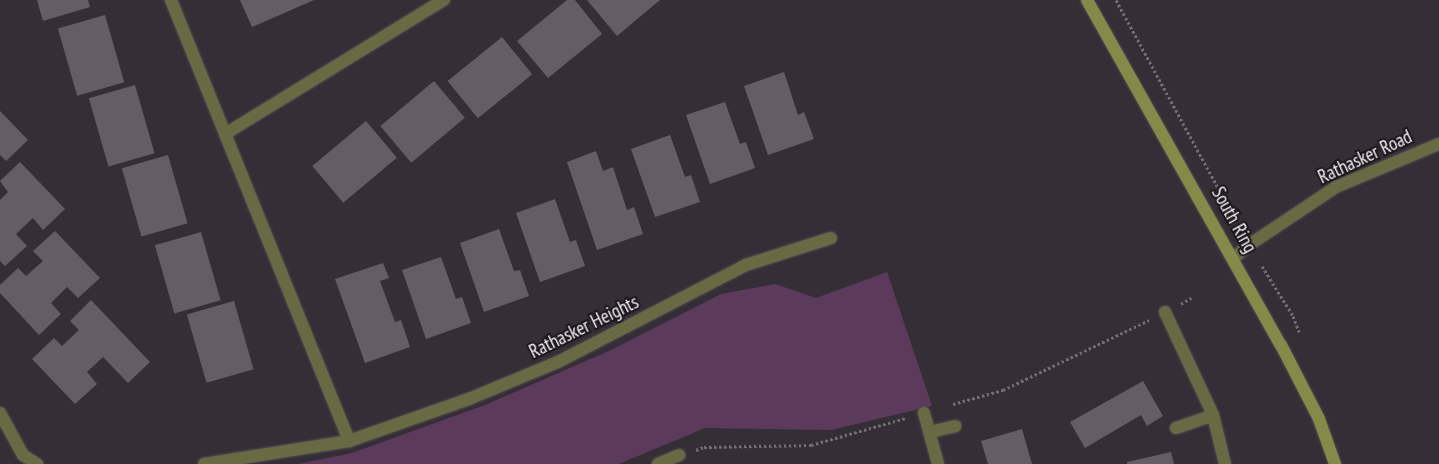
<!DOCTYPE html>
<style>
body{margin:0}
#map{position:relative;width:1439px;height:464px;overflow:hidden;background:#362e36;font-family:"PT Sans Narrow",sans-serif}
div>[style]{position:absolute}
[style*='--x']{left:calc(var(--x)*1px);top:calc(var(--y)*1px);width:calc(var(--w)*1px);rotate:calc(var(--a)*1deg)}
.green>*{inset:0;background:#5c3a5b}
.building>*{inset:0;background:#665c65;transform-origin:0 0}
.path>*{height:3px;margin-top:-1.5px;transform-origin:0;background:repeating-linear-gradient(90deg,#746d74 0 2.5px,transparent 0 5px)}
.roads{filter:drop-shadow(0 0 1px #554d55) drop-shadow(0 0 1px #554d55)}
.street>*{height:12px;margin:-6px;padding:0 6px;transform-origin:6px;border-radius:6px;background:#676a43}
.secondary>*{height:12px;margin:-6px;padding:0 6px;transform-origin:6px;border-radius:6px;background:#858a49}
span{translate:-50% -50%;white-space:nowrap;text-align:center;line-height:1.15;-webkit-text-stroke:4px #1b171b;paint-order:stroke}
.street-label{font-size:19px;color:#f7f2f7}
</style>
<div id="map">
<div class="green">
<i style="clip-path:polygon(887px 272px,932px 406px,831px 430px,705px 428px,619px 464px,298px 464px,352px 453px,485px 405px,611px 350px,721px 294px,775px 284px,816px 298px)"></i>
</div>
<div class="building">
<i style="clip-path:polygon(37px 0,88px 0,90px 7px,43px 21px)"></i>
<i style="clip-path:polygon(240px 0,314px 0,252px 27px)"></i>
<i style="clip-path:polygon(567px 0,575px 0,602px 34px,548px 78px,517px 41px)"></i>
<i style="clip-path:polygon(587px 0,660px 0,617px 36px)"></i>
<i style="left:105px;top:15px;width:70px;height:49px;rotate:74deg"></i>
<i style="left:502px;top:37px;width:48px;height:70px;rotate:51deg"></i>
<i style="clip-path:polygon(784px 72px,798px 115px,804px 112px,814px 139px,768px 155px,744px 86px)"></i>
<i style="left:434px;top:81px;width:48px;height:70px;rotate:50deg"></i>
<i style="left:135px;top:85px;width:71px;height:48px;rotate:74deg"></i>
<i style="clip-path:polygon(725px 102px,740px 144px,746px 142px,755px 168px,710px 184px,686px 115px)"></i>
<i style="clip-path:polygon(0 111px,28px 140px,6px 161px,0 155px)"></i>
<i style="left:366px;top:121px;width:48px;height:70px;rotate:50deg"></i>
<i style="clip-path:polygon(670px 135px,685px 177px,691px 175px,700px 202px,655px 217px,631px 149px)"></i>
<i style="clip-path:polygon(596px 151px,603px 171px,613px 167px,627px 210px,634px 207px,643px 234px,597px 250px,567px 162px)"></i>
<i style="left:168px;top:155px;width:71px;height:48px;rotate:74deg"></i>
<i style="clip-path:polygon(20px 162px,65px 209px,43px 230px,33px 218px,16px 234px,27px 246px,5px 266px,0 261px,0 200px,8px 192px,0 181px)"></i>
<i style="clip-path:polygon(555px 199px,570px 242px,576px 240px,585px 266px,540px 282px,516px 213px)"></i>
<i style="clip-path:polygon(499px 229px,514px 271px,520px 270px,529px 296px,484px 312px,460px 243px)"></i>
<i style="clip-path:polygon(55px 231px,100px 278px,78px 298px,67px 287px,51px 303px,61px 314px,39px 335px,0 293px,0 285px,18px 268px,26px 276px,43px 261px,33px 251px)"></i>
<i style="left:201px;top:232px;width:71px;height:48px;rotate:74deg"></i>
<i style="clip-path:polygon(441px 257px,456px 299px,462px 297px,471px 323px,426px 339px,402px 270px)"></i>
<i style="clip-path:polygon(383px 263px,389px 278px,380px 281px,395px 322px,401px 320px,410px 347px,365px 363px,335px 279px)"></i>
<i style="clip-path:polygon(91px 300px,150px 362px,128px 383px,103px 357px,87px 372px,97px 384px,75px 404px,32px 359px,54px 338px,62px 346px,79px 330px,70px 321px)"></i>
<i style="left:234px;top:301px;width:71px;height:49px;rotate:74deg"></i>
<i style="clip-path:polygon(1143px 381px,1163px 416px,1147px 426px,1141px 415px,1085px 448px,1070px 422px)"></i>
<i style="clip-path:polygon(1022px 429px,1032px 464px,988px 464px,981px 441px)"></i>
<i style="clip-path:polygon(1171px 452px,1174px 464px,1127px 464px,1127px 462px)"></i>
</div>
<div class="path">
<i style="--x:1116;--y:0;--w:212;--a:61.5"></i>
<i style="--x:1262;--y:266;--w:59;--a:58.2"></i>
<i style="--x:1293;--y:316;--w:17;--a:69"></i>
<i style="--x:1181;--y:304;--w:12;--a:-31"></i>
<i style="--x:953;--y:404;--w:52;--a:-15.6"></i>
<i style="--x:1003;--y:390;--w:162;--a:-25.6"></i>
<i style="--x:696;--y:450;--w:9;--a:-21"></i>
<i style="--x:704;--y:447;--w:107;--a:-1.1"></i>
<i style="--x:811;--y:445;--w:99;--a:-15.9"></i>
</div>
<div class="roads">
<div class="street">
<i style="--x:171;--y:0;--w:476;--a:68"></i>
<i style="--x:225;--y:134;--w:257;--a:-31.5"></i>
<i style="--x:1234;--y:258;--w:20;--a:-41"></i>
<i style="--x:1249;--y:245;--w:105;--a:-33.7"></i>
<i style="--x:1336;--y:187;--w:112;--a:-22.7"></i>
<i style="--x:1165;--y:312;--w:114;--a:65"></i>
<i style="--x:1213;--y:415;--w:50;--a:76.2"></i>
<i style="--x:0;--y:413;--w:48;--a:61.3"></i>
<i style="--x:23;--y:455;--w:17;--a:33"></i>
<i style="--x:924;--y:413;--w:53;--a:74.6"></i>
<i style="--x:1176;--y:428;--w:39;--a:-19"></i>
<i style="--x:930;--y:432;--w:26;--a:-13"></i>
<i style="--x:204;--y:464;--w:147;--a:-9"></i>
<i style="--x:349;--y:441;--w:127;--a:-19.3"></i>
<i style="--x:469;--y:399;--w:96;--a:-22.6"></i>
<i style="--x:558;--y:362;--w:212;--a:-27.3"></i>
<i style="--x:746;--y:265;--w:89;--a:-17.6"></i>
<i style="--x:658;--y:464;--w:23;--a:-23"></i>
</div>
<div class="secondary">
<i style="--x:1087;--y:0;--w:396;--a:60.7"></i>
<i style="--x:1281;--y:345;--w:83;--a:62.8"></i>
<i style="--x:1319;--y:419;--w:48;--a:70.4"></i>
</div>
</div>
<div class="street-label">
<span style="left:1365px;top:157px;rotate:-25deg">Rathasker Road</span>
<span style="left:1234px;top:220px;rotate:61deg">South Ring</span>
<span style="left:584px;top:327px;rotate:-26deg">Rathasker Heights</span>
</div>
</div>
